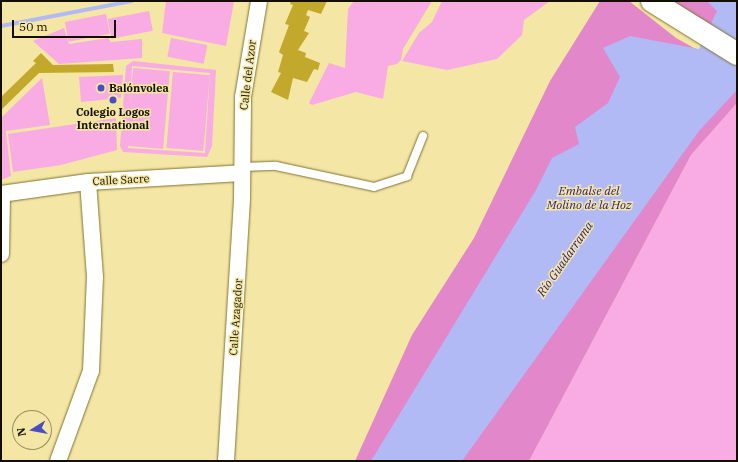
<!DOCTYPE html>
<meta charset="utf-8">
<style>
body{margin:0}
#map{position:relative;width:738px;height:462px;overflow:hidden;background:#f4e6a4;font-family:"IBM Plex Serif",serif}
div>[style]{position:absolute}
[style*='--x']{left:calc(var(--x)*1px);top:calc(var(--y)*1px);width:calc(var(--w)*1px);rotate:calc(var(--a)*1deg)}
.green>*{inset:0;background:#f9abe3;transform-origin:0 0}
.forest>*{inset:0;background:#e187ca}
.water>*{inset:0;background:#b1baf4}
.stream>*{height:4px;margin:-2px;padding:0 2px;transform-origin:2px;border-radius:2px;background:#b1baf4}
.building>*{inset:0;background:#c2a92c}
.roads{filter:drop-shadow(0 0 1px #807333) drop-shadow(0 0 1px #807333)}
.lane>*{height:8px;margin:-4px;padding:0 4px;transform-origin:4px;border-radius:4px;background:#fff}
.street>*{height:16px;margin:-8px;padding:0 8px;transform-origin:8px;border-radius:8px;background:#fff}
.secondary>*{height:22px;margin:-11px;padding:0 11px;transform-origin:11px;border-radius:11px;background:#fff}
.dots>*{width:11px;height:11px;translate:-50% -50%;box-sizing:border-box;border:2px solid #f4e6a4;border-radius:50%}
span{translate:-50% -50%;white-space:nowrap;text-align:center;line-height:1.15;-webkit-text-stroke:3px #f4e6a4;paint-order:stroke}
.street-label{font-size:11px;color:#140e00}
.poi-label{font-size:11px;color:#140e00;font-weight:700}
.left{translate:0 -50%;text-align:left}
.water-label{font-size:12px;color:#271785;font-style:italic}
.frame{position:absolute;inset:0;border:2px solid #140e00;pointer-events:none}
.north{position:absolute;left:12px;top:410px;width:40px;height:40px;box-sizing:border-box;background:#f4e6a4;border:1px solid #9a9062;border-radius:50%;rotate:259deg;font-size:11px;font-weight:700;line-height:16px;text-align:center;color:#140e00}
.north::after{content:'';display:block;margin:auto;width:14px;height:18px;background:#4d4dc3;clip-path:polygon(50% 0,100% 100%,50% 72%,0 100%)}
.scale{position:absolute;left:12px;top:20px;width:104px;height:18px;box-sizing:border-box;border:2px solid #140e00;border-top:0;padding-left:5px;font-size:12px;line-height:14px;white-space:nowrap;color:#140e00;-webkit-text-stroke:3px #f4e6a4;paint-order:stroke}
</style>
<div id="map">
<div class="green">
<i style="clip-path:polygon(166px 1px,234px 1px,226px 46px,162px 33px)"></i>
<i style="clip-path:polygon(354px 1px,432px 1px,403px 49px,401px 60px,397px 64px,388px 66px,383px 99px,356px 92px,312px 105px,309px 103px,329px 63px,345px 68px,348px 9px)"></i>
<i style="clip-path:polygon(442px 1px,550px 1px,524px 20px,522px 35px,497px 59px,447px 70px,402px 61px,419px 33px,432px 22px)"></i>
<i style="left:149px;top:11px;width:20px;height:42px;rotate:79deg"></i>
<i style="left:106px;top:14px;width:20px;height:42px;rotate:79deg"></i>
<i style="clip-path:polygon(64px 28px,69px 44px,108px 38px,111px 42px,142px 39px,142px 58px,59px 64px,33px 41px)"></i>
<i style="left:171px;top:38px;width:37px;height:19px;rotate:11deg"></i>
<i style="clip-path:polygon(evenodd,133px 61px,216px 70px,212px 146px,207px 157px,123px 152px,120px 146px,126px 66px,133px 61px,132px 66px,210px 73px,205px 153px,128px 148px,132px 66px)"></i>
<i style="left:133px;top:68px;width:37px;height:78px;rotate:5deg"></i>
<i style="left:173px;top:72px;width:37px;height:76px;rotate:5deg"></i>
<i style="clip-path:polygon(123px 75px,121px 98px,81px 102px,79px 77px)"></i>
<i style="clip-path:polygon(42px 78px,50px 125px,6px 131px,11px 176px,1px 180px,1px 118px)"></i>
<i style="clip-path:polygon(737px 103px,737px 461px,529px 461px,691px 155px)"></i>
<i style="clip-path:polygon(116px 118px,117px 150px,61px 165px,13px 172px,8px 134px)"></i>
</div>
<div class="forest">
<i style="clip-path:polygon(600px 1px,629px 1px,676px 38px,737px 72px,737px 103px,691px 155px,529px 461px,355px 461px,412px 335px,474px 238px,550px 81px)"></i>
<i style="clip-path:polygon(663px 1px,737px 1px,737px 43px)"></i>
</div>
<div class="water">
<i style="clip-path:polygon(707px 1px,737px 1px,737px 90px,699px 131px,462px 461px,371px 461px,536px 190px,552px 158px,579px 144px,575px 127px,608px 103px,620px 77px,603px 48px,630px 36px,699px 49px,717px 11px)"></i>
</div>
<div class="stream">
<i style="--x:1;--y:26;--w:133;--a:-10.8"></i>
</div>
<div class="building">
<i style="clip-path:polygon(291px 1px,327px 1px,321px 14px,308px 10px,306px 15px,310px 17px,304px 31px,309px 33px,298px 50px,306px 53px,305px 57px,320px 63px,318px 70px,314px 69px,307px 82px,293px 78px,288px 100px,271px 92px,281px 73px,278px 72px,283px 55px,279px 52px,289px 25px,285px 24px,293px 5px,290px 4px)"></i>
<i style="clip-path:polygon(41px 53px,53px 65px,113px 64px,114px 72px,39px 73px,1px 110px,1px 97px,36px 63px,33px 61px)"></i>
</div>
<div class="roads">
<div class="lane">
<i style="--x:242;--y:167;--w:34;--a:-2"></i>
<i style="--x:276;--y:166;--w:100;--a:12.1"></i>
<i style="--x:374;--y:187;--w:35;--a:-18"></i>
<i style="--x:407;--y:176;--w:43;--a:-68.2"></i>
</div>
<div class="street">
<i style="--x:1;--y:194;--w:88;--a:-7.9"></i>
<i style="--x:88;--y:182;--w:154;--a:-3.3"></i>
<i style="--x:1;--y:254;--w:60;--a:-89"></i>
<i style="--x:58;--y:461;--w:96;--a:-69.9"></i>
<i style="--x:91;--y:371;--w:94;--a:-87.6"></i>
<i style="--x:95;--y:277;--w:95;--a:-94.2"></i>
<i style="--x:226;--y:461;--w:263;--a:-86.5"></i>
<i style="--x:242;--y:198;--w:101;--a:-89.4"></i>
<i style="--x:243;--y:97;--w:97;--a:-80.5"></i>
</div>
<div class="secondary">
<i style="--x:652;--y:1;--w:100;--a:31.9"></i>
</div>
</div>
<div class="dots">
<i style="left:101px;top:88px;background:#4d4dc3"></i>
<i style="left:113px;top:100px;background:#4d4dc3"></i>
</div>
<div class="street-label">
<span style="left:248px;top:75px;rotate:-83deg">Calle del Azor</span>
<span style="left:121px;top:180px;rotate:-3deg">Calle Sacre</span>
<span style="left:236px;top:317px;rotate:-86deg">Calle Azagador</span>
</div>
<div class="poi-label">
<span class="left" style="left:109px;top:88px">Balónvolea</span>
<span style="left:113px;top:119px">Colegio Logos<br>International</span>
</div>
<div class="water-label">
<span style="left:589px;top:198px">Embalse del<br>Molino de la Hoz</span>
<span style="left:565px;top:259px;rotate:-55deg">Río Guadarrama</span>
</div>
<div class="frame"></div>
<div class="north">N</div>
<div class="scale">50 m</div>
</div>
